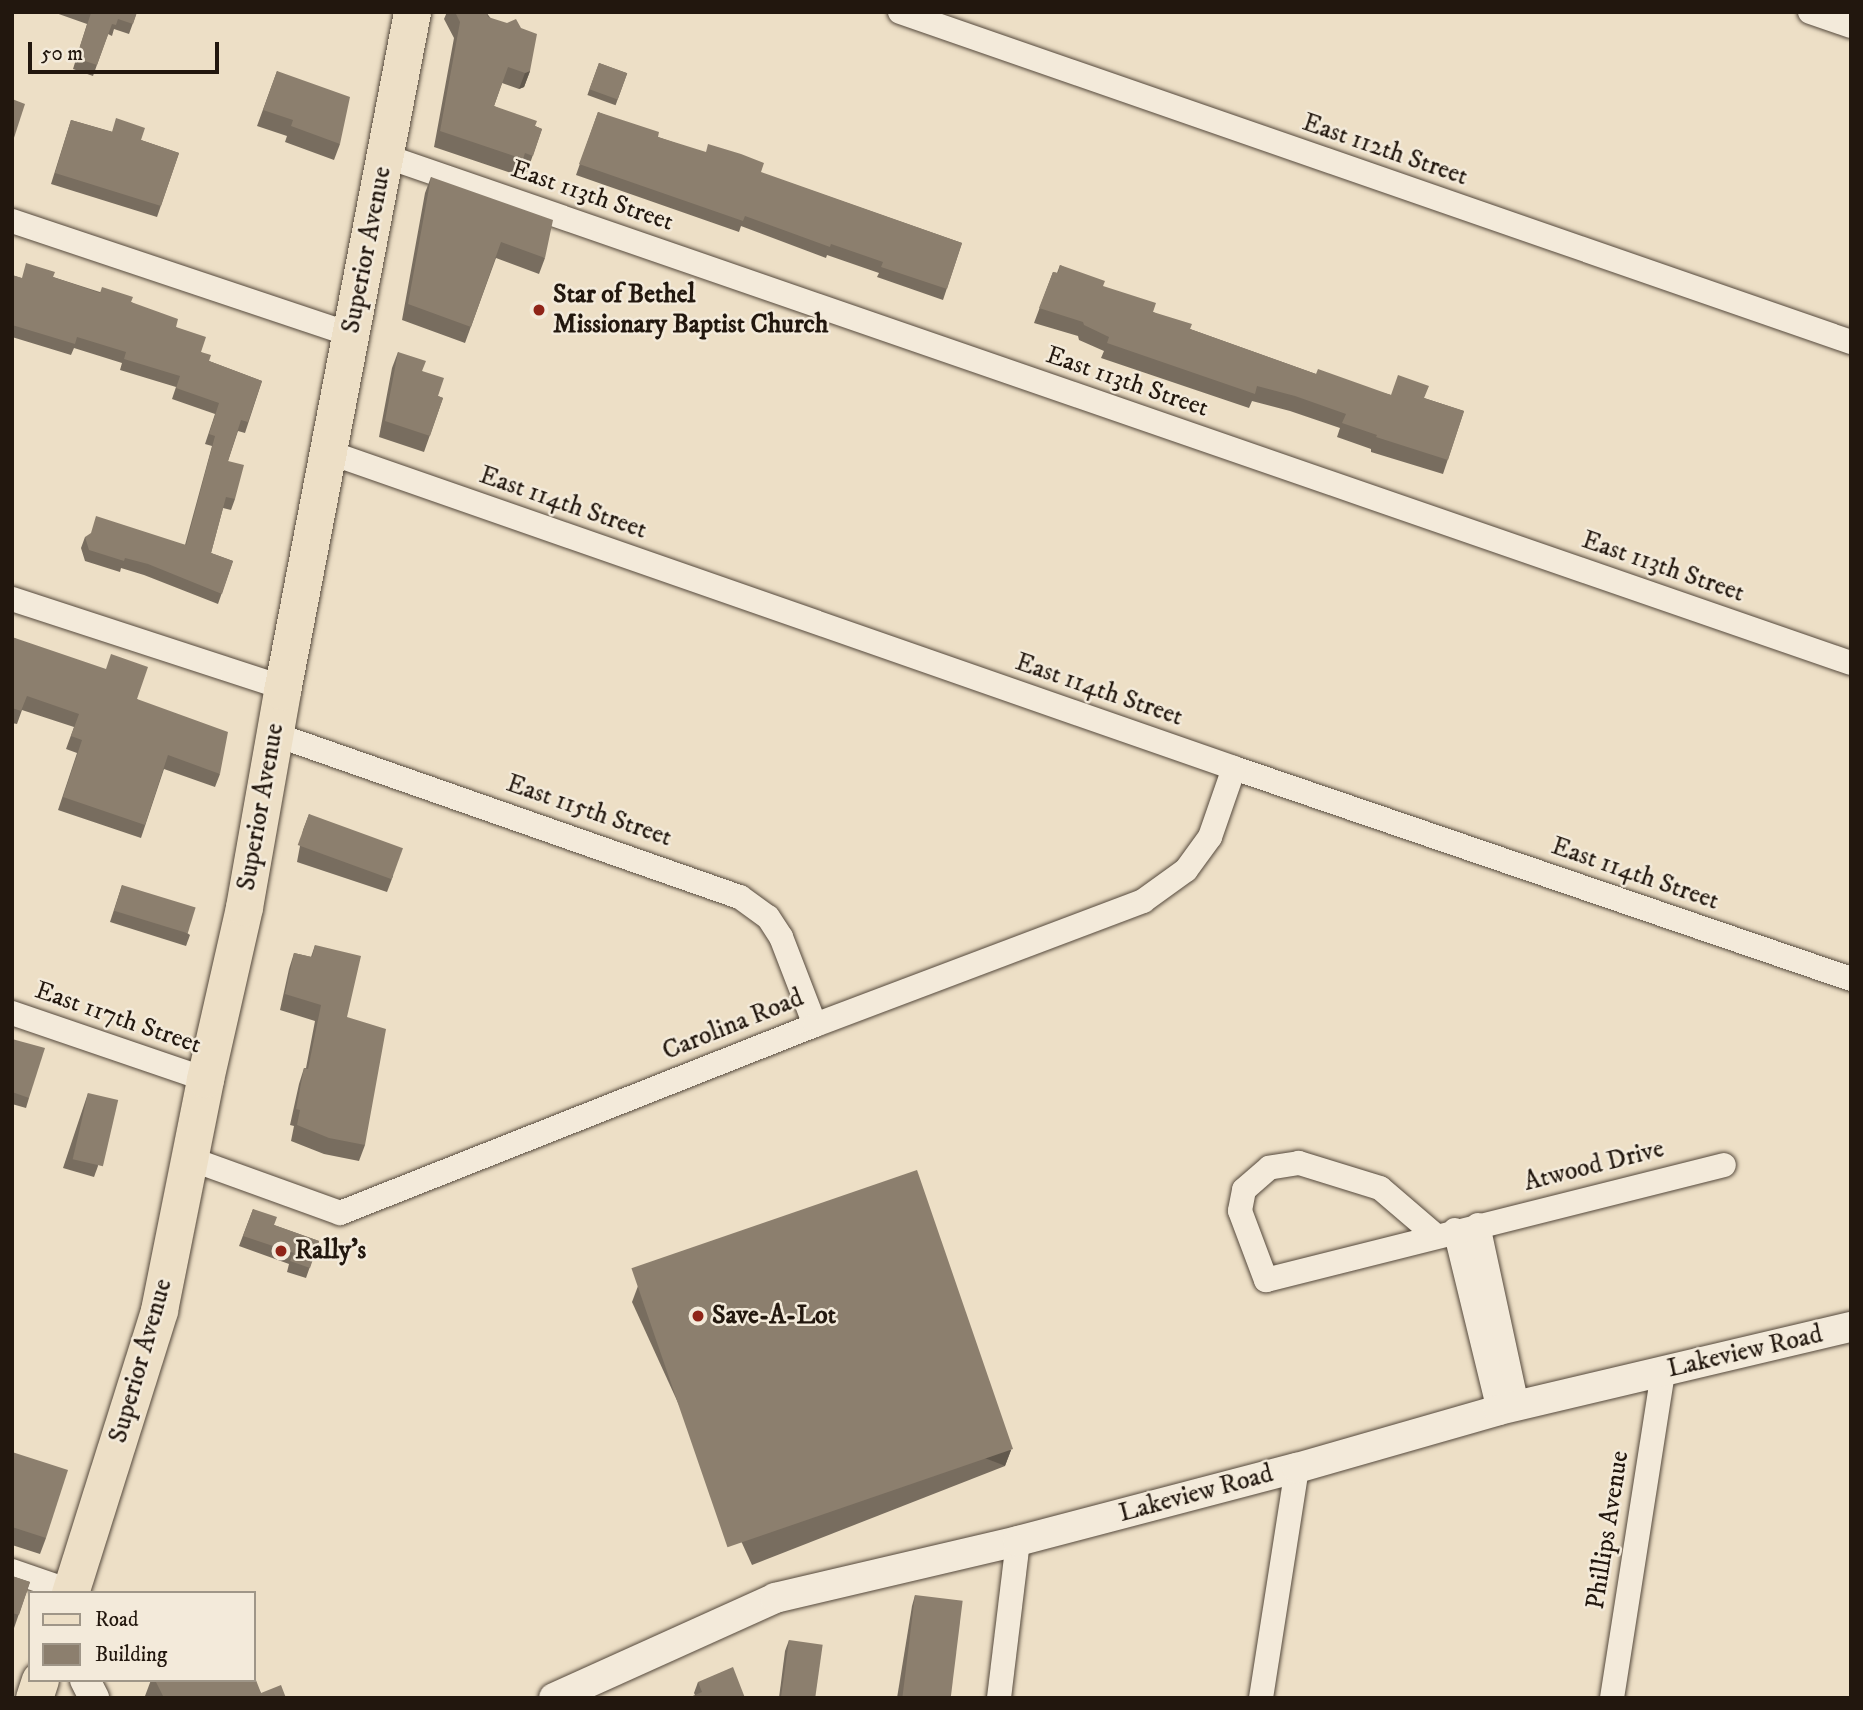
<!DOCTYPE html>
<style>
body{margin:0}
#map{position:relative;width:1863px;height:1710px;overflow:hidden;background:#eddfc6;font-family:"IM FELL DW Pica",serif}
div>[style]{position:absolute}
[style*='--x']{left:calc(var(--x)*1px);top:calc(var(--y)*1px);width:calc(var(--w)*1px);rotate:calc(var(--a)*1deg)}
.roads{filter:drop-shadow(0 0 2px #55493c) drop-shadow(0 0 2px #55493c)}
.minor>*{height:24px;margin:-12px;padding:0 12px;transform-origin:12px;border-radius:12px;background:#f3eada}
.tertiary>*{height:30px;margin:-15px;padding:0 15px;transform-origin:15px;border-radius:15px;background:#f3eada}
.primary>*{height:37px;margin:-18.5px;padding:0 18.5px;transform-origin:18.5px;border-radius:18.5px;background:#eddfc6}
.wall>*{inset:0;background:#786d5f;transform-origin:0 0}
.shaded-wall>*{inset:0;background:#62594d;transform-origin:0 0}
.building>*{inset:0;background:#8c7f6e;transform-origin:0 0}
.dots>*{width:19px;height:19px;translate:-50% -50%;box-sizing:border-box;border:4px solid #f3eada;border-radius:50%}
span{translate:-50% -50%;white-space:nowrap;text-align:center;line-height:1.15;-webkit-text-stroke:5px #f3eada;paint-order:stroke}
.street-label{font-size:26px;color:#22170e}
.poi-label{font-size:26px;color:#22170e;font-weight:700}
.left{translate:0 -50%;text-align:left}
.frame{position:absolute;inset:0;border:14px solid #22170e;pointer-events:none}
.legend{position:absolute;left:28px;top:1591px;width:228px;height:91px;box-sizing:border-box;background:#f3eada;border:2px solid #9f9688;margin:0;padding:9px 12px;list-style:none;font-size:21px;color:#22170e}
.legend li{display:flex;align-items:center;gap:14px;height:35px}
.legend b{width:35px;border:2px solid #9f9688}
.scale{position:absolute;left:28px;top:42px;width:191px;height:32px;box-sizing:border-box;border:4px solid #22170e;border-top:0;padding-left:9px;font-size:21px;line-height:24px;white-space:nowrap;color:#22170e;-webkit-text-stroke:5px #f3eada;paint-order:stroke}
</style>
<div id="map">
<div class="roads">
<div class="minor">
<i style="--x:900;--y:12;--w:1007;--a:19.14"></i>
<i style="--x:1810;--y:12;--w:43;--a:18.9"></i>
<i style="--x:385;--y:156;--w:1551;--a:19.08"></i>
<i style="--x:12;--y:221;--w:356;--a:18.5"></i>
<i style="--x:328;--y:452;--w:960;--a:19.23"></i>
<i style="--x:1234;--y:768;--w:652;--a:18.88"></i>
<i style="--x:12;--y:599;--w:284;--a:18.1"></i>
<i style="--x:274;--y:734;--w:494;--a:19.3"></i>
<i style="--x:740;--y:897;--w:34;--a:36"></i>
<i style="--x:768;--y:917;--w:24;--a:57"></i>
<i style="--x:781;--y:937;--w:94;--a:68.9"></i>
<i style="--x:12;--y:1013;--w:204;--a:18.9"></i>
<i style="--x:191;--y:1159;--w:158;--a:19.9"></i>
<i style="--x:340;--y:1213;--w:511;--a:-21.59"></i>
<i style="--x:815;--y:1025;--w:351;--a:-20.7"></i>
<i style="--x:1143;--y:901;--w:53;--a:-35.8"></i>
<i style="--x:1186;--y:870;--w:41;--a:-54"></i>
<i style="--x:1210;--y:837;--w:73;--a:-70.8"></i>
<i style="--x:1478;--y:1225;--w:185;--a:77.8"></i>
<i style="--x:1455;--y:1230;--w:185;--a:76.3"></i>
<i style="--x:1435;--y:1235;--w:72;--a:-139.5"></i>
<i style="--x:1380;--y:1188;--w:85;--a:-162.8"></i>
<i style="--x:1299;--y:1163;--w:30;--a:171"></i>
<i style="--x:1269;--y:1168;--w:33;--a:139"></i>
<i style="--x:1244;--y:1190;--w:21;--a:101"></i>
<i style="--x:1240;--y:1211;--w:74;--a:69.4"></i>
<i style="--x:1266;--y:1280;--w:472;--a:-14.1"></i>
<i style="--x:12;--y:1571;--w:61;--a:19"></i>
<i style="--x:999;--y:1698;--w:158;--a:-83.1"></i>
<i style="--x:1261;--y:1698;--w:233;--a:-81.1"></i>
<i style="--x:1612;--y:1698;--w:331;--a:-81.1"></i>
</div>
<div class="tertiary">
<i style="--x:85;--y:1680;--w:20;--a:63"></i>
<i style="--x:554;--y:1698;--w:243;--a:-24.3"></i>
<i style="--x:775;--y:1598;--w:250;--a:-13.2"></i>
<i style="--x:1018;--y:1541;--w:288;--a:-14.7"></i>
<i style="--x:1297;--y:1468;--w:210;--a:-16"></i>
<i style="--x:1499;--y:1410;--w:362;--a:-13.3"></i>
</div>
<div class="primary">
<i style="--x:70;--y:1593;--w:297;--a:-72.5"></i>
<i style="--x:159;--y:1310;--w:236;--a:-78.7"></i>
<i style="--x:205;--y:1079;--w:176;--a:-77.2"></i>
<i style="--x:244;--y:907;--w:219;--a:-80"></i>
<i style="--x:282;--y:691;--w:691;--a:-79.16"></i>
<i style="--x:34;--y:1698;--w:19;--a:-72"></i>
</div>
</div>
<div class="wall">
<i style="clip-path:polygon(53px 12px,137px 12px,129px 34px,114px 29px,112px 36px,108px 34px,93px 76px,73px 69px,87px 24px)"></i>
<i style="clip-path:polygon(447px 12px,486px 12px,530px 71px,524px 87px,519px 89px,502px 83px,494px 106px,535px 126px,542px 129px,527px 172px,520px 169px,517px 175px,434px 147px,454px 38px,444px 19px)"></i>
<i style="left:599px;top:63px;width:30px;height:34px;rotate:20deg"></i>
<i style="clip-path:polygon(277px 71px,340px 144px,334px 160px,285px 142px,287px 136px,257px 126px)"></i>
<i style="clip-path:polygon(598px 112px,658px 137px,962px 243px,943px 300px,877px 277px,879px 273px,827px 255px,826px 258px,741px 226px,739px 232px,576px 175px)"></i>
<i style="clip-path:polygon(71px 120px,141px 140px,179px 153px,157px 217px,51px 184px)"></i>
<i style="clip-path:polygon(431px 177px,545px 258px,539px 274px,496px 258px,465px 343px,402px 320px,425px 193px)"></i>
<i style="clip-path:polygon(1060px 265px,1153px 312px,1190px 329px,1316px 374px,1391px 395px,1424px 398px,1464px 411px,1443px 474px,1371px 452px,1371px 449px,1337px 437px,1340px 428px,1290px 411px,1252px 401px,1249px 408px,1101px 358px,1104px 351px,1079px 340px,1078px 336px,1034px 323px,1053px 272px,1057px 273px)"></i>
<i style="clip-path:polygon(12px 275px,21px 278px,53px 277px,131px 302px,176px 327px,201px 352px,209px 361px,262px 381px,245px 433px,238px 431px,228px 461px,235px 499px,231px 510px,223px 508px,211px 553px,233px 561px,218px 604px,144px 575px,121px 568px,120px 572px,85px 561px,81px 548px,85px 537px,185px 545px,212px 446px,205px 444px,215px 414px,172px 399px,176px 387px,120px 370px,122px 363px,74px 348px,71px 355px,12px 337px)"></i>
<i style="clip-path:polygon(398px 352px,422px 371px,438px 396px,443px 398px,424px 452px,379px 437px,392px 368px)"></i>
<i style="clip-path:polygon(12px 637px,137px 699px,220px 774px,215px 787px,164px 769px,141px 838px,58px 810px,77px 753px,66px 749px,74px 727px,22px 710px,17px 724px,12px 723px)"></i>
<i style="clip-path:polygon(309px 814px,393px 876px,387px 892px,297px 862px,303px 830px)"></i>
<i style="clip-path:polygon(122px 885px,190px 935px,186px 946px,110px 922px)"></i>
<i style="clip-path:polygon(315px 945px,347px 1017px,365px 1145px,359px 1161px,324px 1154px,291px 1141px,294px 1126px,290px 1125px,299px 1084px,304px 1068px,306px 1068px,315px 1021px,280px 1010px,289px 969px,294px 953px,311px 957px)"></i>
<i style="clip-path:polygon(12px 1039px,29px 1098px,26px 1108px,12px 1104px)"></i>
<i style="clip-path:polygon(88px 1093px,98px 1166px,94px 1177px,63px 1168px)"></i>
<i style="clip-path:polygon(253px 1209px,274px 1225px,319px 1241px,306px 1278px,287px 1272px,289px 1264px,239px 1246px)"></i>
<i style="clip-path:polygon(638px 1286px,1011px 1450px,1005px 1466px,752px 1565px,632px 1302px)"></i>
<i style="clip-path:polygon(12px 1452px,46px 1538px,40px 1554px,12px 1545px)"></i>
<i style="clip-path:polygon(12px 1576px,30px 1582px,13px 1631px,12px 1631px)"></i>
<i style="clip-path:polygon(915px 1595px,950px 1698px,897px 1698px,912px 1606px)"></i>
<i style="clip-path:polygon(789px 1640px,816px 1698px,779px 1698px,785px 1651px)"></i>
<i style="clip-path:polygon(151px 1680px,254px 1680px,261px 1693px,286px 1698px,146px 1698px,145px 1696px)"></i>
<i style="clip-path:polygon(698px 1682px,745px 1698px,695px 1695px,694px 1693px)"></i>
</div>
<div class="shaded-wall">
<i style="clip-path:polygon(530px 71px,524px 87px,519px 89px,525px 73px)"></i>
<i style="left:1011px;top:1450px;width:17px;height:272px;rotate:111deg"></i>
</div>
<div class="building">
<i style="clip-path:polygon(88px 12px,137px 12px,133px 24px,118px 19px,116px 25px,112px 24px,97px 65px,76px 58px,91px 13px)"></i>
<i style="clip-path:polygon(455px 12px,486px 12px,488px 17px,507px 23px,516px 19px,521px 28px,537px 34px,530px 71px,525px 73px,508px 67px,494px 106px,537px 121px,535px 126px,542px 129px,533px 156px,525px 153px,523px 159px,440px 131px,460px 22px)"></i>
<i style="left:599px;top:63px;width:30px;height:28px;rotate:20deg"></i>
<i style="clip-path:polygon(277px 71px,350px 97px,340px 144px,291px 126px,293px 120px,263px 110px)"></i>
<i style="clip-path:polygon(12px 99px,25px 104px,12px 144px)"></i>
<i style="clip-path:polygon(598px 112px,659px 132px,658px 137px,706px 152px,708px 144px,741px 154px,764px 163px,761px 172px,962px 243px,947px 289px,881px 267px,883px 262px,831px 244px,830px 247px,745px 216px,743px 221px,579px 164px)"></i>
<i style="clip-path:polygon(116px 118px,145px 128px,141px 140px,179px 153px,161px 206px,55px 173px,71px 120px,112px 132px)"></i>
<i style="clip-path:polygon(431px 177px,553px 220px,545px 258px,501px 242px,471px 327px,408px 304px)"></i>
<i style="clip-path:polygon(26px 263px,55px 272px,53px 277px,100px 293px,102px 287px,133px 297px,131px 302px,178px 319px,176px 327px,206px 337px,201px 352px,211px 355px,209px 361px,262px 381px,248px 422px,241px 420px,228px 461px,244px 465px,235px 499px,226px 497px,211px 553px,233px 561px,222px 594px,148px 564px,125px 558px,124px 561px,89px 550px,85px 537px,91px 533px,96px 516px,186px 545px,215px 436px,209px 434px,219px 403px,176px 388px,180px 376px,124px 359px,126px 352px,77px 337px,75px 344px,12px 325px,12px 306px,14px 302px,12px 302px,12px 275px,22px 278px)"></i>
<i style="clip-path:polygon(1060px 265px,1105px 281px,1103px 286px,1156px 303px,1153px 312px,1192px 324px,1190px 329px,1316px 374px,1318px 369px,1391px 395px,1398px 375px,1429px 386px,1424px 398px,1464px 411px,1448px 460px,1376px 437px,1377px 435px,1342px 423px,1346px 414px,1295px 396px,1257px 386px,1255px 394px,1107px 343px,1109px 337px,1084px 325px,1083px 322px,1039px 308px,1053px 272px,1058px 273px)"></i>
<i style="clip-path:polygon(398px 352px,426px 361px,422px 371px,444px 378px,438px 396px,443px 398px,430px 436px,385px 421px)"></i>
<i style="clip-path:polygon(12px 637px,106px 669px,111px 654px,148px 667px,137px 699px,228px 732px,220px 774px,168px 755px,145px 825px,63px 797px,82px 740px,71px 736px,79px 714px,27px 696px,21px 711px,12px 708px)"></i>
<i style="left:309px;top:814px;width:100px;height:33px;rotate:20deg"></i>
<i style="left:122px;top:885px;width:77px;height:27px;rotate:17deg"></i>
<i style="clip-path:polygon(315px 945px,361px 956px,347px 1017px,386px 1029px,365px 1145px,329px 1138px,297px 1125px,300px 1110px,296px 1109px,304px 1068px,308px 1069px,321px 1005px,285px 994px,294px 953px,312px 957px)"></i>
<i style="clip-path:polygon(12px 1039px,45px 1048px,29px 1098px,12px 1092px)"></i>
<i style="left:88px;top:1093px;width:31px;height:68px;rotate:13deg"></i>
<i style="left:917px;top:1170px;width:295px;height:302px;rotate:71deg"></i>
<i style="clip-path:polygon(253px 1209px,277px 1217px,274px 1225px,319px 1241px,310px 1268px,290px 1261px,294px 1253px,243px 1236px)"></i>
<i style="clip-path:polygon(12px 1452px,68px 1470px,46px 1538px,12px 1527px)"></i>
<i style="clip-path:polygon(12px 1576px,30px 1582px,19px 1615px,12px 1613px)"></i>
<i style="left:915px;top:1595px;width:48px;height:104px;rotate:7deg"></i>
<i style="left:789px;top:1640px;width:34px;height:59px;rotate:8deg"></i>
<i style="clip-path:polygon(733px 1667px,745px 1698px,688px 1698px,702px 1692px,698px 1682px)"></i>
<i style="clip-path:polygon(254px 1675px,261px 1693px,281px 1685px,286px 1698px,164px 1698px,155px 1680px,254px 1680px)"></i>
</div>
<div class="dots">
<i style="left:539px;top:310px;background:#8f2418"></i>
<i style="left:281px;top:1251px;background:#8f2418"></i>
<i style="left:698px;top:1316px;background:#8f2418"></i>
</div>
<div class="street-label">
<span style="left:1385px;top:150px;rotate:19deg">East 112th Street</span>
<span style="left:592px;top:196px;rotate:19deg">East 113th Street</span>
<span style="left:367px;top:250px;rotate:-79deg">Superior Avenue</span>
<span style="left:1127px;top:382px;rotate:19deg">East 113th Street</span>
<span style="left:563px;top:503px;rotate:19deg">East 114th Street</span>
<span style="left:1663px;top:567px;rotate:19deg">East 113th Street</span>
<span style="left:1099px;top:690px;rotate:19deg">East 114th Street</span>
<span style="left:261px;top:807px;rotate:-80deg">Superior Avenue</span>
<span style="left:589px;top:811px;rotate:19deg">East 115th Street</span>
<span style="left:1635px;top:874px;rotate:19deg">East 114th Street</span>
<span style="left:118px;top:1018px;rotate:19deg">East 117th Street</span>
<span style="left:733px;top:1025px;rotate:-22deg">Carolina Road</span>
<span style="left:1594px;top:1166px;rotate:-14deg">Atwood Drive</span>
<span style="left:1745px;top:1352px;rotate:-13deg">Lakeview Road</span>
<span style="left:141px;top:1361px;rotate:-74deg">Superior Avenue</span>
<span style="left:1196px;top:1494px;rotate:-15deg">Lakeview Road</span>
<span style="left:1608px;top:1530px;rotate:-81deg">Phillips Avenue</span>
</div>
<div class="poi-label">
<span class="left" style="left:553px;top:310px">Star of Bethel<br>Missionary Baptist Church</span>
<span class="left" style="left:295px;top:1251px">Rally's</span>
<span class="left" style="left:712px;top:1316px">Save-A-Lot</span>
</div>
<div class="frame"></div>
<ul class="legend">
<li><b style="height:9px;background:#eddfc6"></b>Road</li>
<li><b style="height:19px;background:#8c7f6e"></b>Building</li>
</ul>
<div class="scale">50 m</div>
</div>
